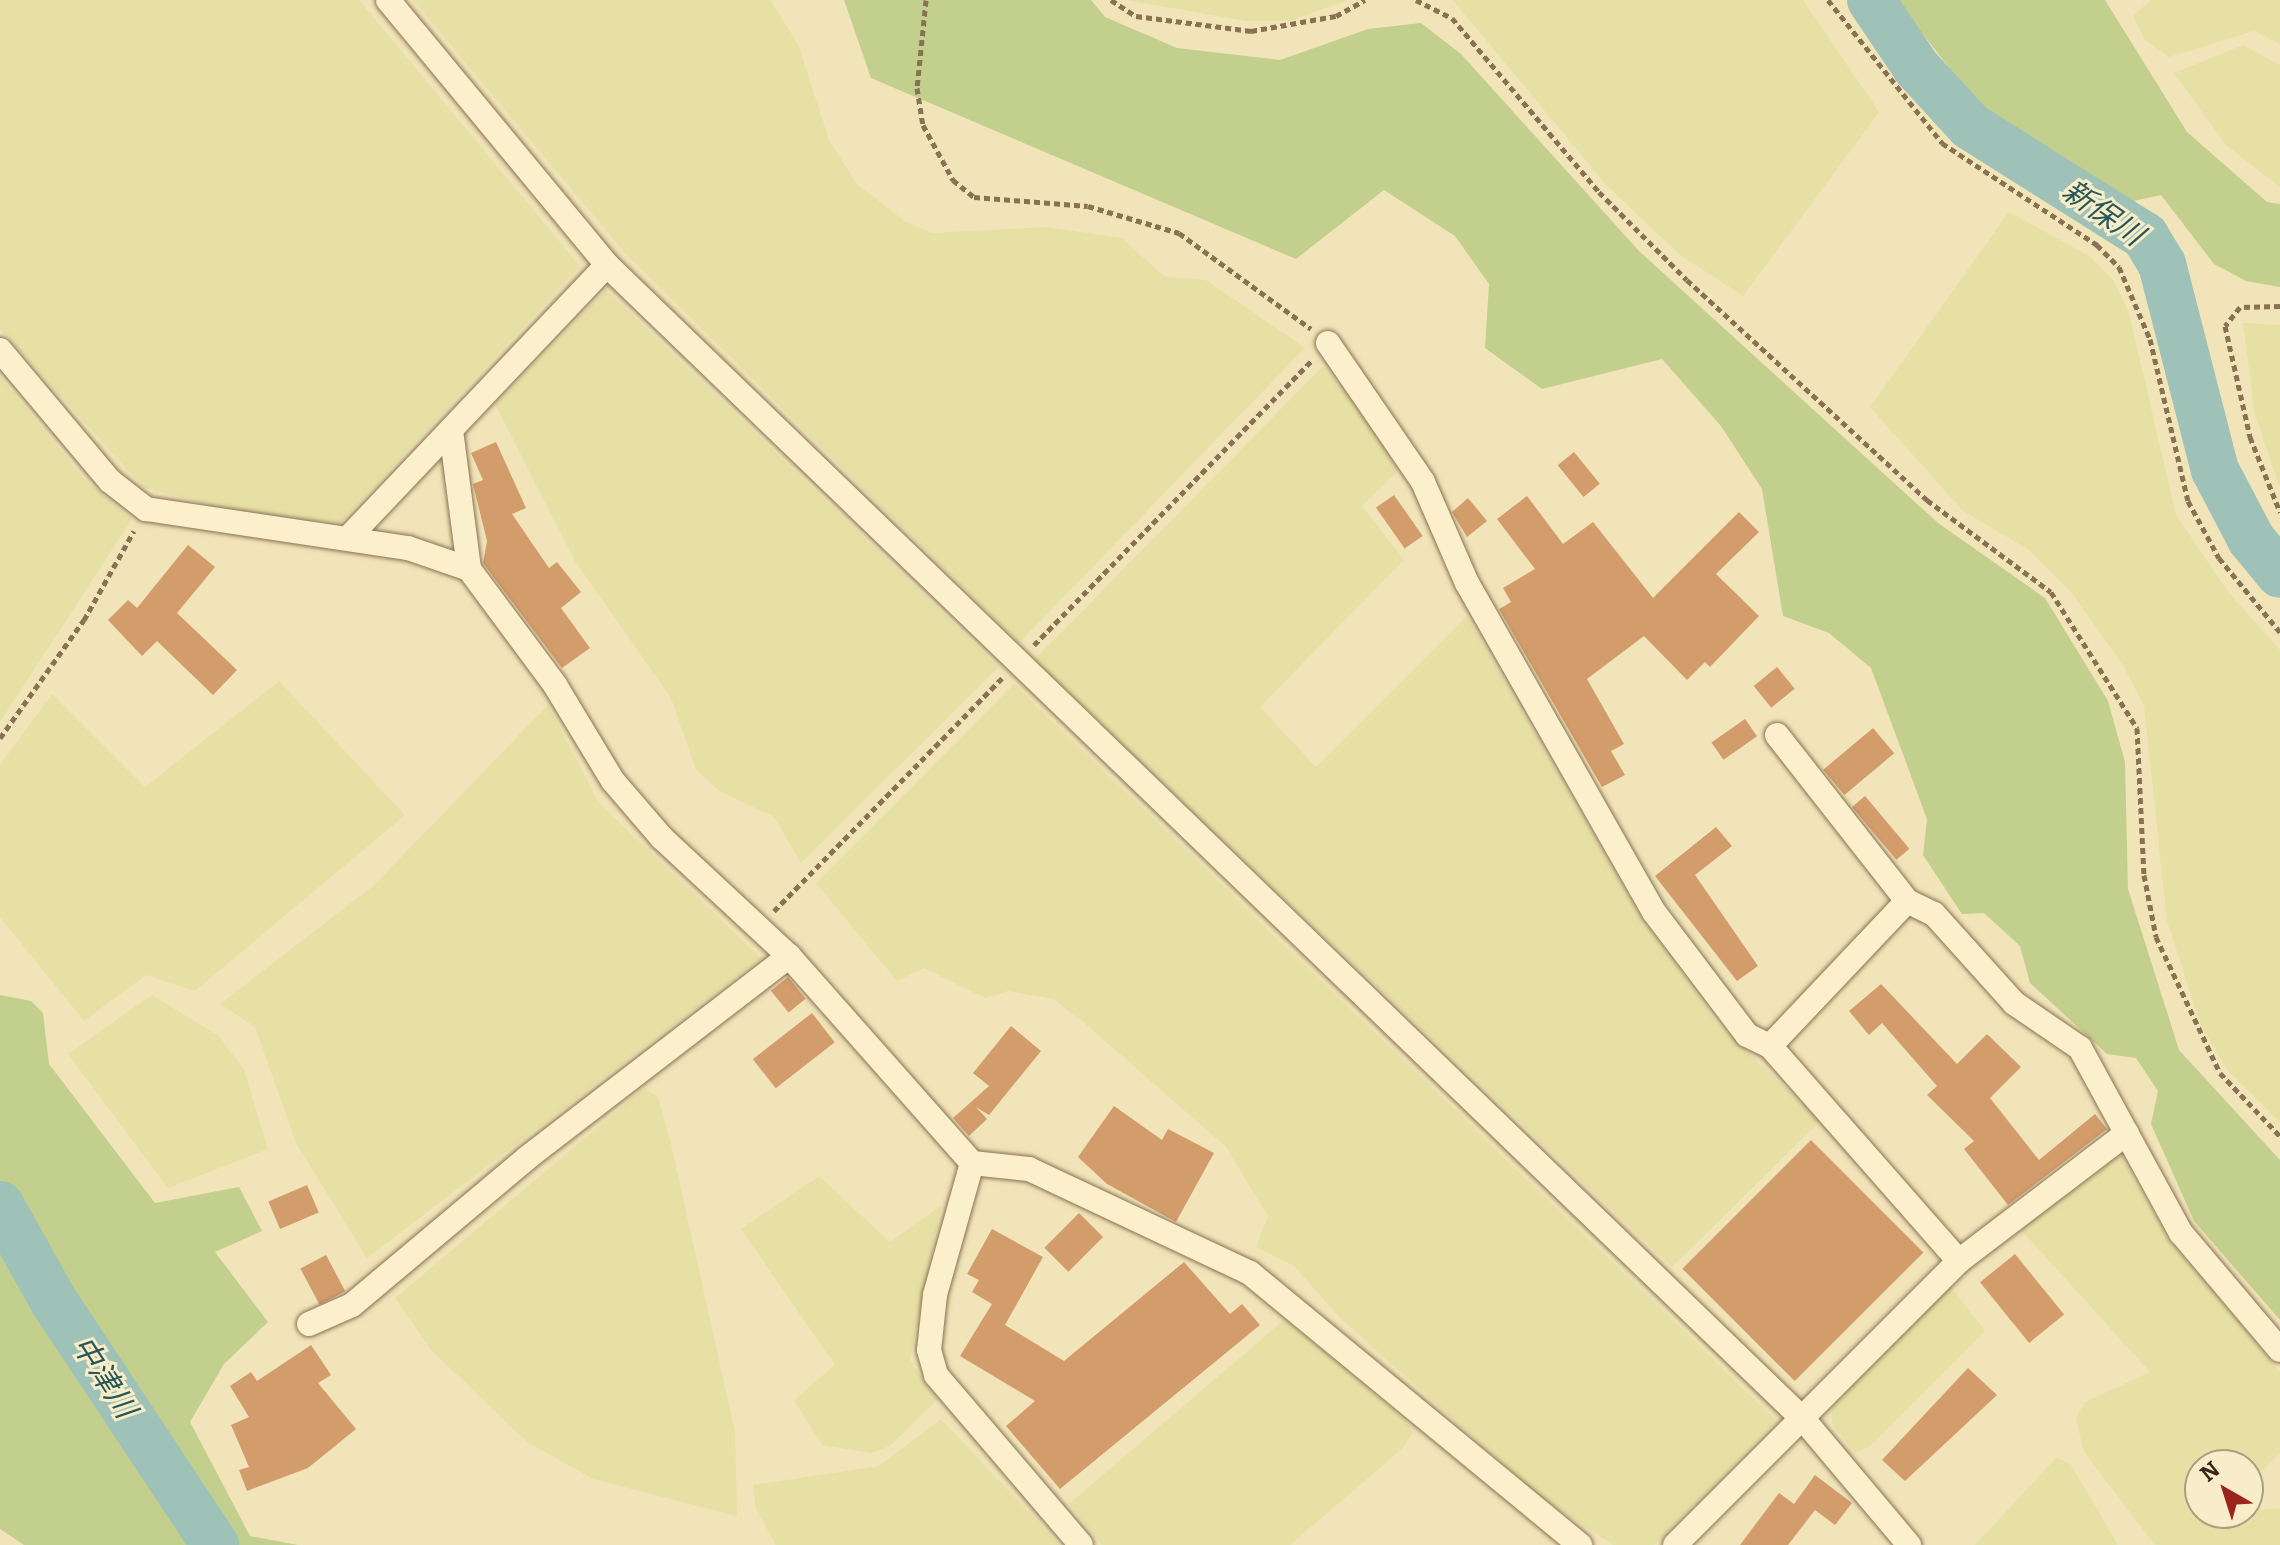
<!DOCTYPE html>
<meta charset="utf-8">
<style>
body{margin:0}
#map{position:relative;width:2280px;height:1545px;overflow:hidden;background:#f1e4b8;font-family:Bitter,"Noto Sans JP",serif}
div>[style]{position:absolute}
[style*='--x']{left:calc(var(--x)*1px);top:calc(var(--y)*1px);width:calc(var(--w)*1px);rotate:calc(var(--a)*1deg)}
.farmland>*{inset:0;background:#e7e0a5}
.green>*{inset:0;background:#c3cf8c}
.river>*{height:48px;margin:-24px;padding:0 24px;transform-origin:24px;border-radius:24px;background:#9ec1b8}
.building>*{inset:0;background:#d39c6b;transform-origin:0 0}
.path>*{height:5px;margin-top:-2.5px;transform-origin:0;background:repeating-linear-gradient(90deg,#887252 0 6px,transparent 0 10px)}
.roads{filter:drop-shadow(0 0 2px #887252) drop-shadow(0 0 2px #887252)}
.street>*{height:24px;margin:-12px;padding:0 12px;transform-origin:12px;border-radius:12px;background:#fcf0cc}
span{translate:-50% -50%;white-space:nowrap;text-align:center;line-height:1.15;-webkit-text-stroke:6px #f8edc8;paint-order:stroke}
.water-label{font-size:30px;color:#275757;font-style:italic}
.north{position:absolute;left:2184px;top:1449px;width:80px;height:80px;box-sizing:border-box;background:#f8edc8;border:2px solid #aa9e82;border-radius:50%;rotate:321deg;font-size:22px;font-weight:700;line-height:32px;text-align:center;color:#362819}
.north::after{content:'';display:block;margin:auto;width:28px;height:36px;background:#9c241e;clip-path:polygon(50% 0,100% 100%,50% 72%,0 100%)}
</style>
<div id="map">
<div class="farmland">
<i style="clip-path:polygon(0 0,359px 0,580px 266px,340px 523px,242px 514px,143px 487px,0 329px)"></i>
<i style="clip-path:polygon(413px 0,770px 0,798px 44px,829px 140px,857px 184px,906px 222px,932px 233px,1046px 227px,1122px 238px,1165px 277px,1206px 280px,1305px 348px,1019px 643px,623px 251px)"></i>
<i style="clip-path:polygon(1126px 0,1347px 0,1290px 21px,1246px 21px)"></i>
<i style="clip-path:polygon(1453px 0,1803px 0,1879px 112px,1743px 296px,1680px 255px,1607px 186px)"></i>
<i style="clip-path:polygon(2151px 0,2280px 0,2280px 44px,2254px 31px,2169px 57px,2145px 40px,2133px 16px)"></i>
<i style="clip-path:polygon(2243px 45px,2280px 65px,2280px 187px,2226px 145px,2174px 73px)"></i>
<i style="clip-path:polygon(2009px 212px,2091px 257px,2114px 281px,2129px 313px,2176px 515px,2229px 593px,2280px 650px,2280px 1123px,2228px 1071px,2200px 1023px,2167px 921px,2144px 706px,2124px 667px,2072px 593px,2029px 550px,1963px 511px,1870px 407px)"></i>
<i style="clip-path:polygon(606px 290px,999px 667px,801px 863px,774px 817px,721px 792px,696px 770px,671px 698px,575px 561px,495px 404px)"></i>
<i style="clip-path:polygon(2243px 323px,2280px 325px,2280px 488px,2255px 415px)"></i>
<i style="clip-path:polygon(1323px 366px,1362px 410px,1398px 471px,1362px 506px,1404px 560px,1260px 707px,1316px 767px,1467px 616px,1637px 911px,1718px 1024px,1820px 1121px,1672px 1267px,1034px 660px)"></i>
<i style="clip-path:polygon(0 377px,85px 480px,132px 519px,0 722px)"></i>
<i style="clip-path:polygon(279px 681px,405px 815px,195px 991px,146px 975px,84px 1021px,0 917px,0 765px,52px 694px,145px 787px)"></i>
<i style="clip-path:polygon(1014px 684px,1776px 1420px,1654px 1545px,1613px 1545px,1540px 1497px,1340px 1318px,1294px 1266px,1256px 1247px,1268px 1216px,1226px 1147px,1081px 1020px,1053px 999px,1008px 991px,985px 998px,924px 968px,897px 981px,816px 883px)"></i>
<i style="clip-path:polygon(548px 705px,599px 803px,761px 958px,367px 1258px,296px 1143px,255px 1027px,220px 1004px,373px 886px)"></i>
<i style="clip-path:polygon(152px 995px,219px 1036px,244px 1070px,268px 1149px,168px 1188px,68px 1054px)"></i>
<i style="clip-path:polygon(644px 1088px,658px 1097px,671px 1144px,735px 1433px,737px 1516px,593px 1479px,527px 1442px,431px 1350px,395px 1298px)"></i>
<i style="clip-path:polygon(evenodd,2121px 1155px,2166px 1236px,2280px 1372px,2280px 1453px,2252px 1481px,2261px 1510px,2280px 1508px,2280px 1545px,2155px 1545px,2084px 1452px,2076px 1419px,2085px 1402px,2150px 1372px,2021px 1230px,2121px 1155px,2248px 1465px,2248px 1513px,2200px 1513px,2200px 1465px,2248px 1465px)"></i>
<i style="clip-path:polygon(819px 1176px,890px 1242px,941px 1206px,910px 1360px,937px 1400px,890px 1446px,872px 1453px,822px 1445px,794px 1400px,835px 1365px,741px 1229px)"></i>
<i style="clip-path:polygon(1951px 1287px,1985px 1331px,1870px 1446px,1855px 1453px,1832px 1424px,1832px 1408px)"></i>
<i style="clip-path:polygon(1285px 1319px,1404px 1419px,1413px 1431px,1404px 1447px,1290px 1545px,1102px 1545px,1069px 1504px)"></i>
<i style="clip-path:polygon(941px 1419px,1060px 1545px,776px 1545px,756px 1509px,753px 1485px,879px 1466px)"></i>
<i style="clip-path:polygon(2056px 1458px,2070px 1463px,2118px 1545px,1975px 1545px)"></i>
</div>
<div class="green">
<i style="clip-path:polygon(844px 0,1091px 0,1105px 17px,1177px 48px,1280px 60px,1368px 29px,1421px 23px,1461px 54px,1639px 251px,1938px 523px,2045px 598px,2108px 701px,2125px 762px,2128px 889px,2179px 1050px,2280px 1160px,2280px 1320px,2194px 1221px,2151px 1124px,2158px 1091px,2136px 1058px,2107px 1054px,2030px 983px,2020px 946px,1984px 913px,1962px 914px,1923px 855px,1927px 819px,1871px 668px,1829px 633px,1783px 616px,1762px 489px,1721px 426px,1662px 359px,1542px 389px,1485px 348px,1489px 284px,1455px 236px,1384px 190px,1296px 259px,871px 78px)"></i>
<i style="clip-path:polygon(1896px 0,2105px 0,2187px 132px,2267px 202px,2280px 204px,2280px 287px,2246px 281px,2214px 264px,2161px 195px,2129px 202px,2036px 147px,1973px 98px)"></i>
<i style="clip-path:polygon(0 995px,31px 1001px,43px 1013px,49px 1064px,155px 1203px,239px 1187px,262px 1231px,215px 1252px,268px 1322px,224px 1364px,190px 1422px,250px 1536px,298px 1545px,24px 1545px,0 1529px)"></i>
</div>
<div class="river">
<i style="--x:1871;--y:0;--w:81;--a:56.1"></i>
<i style="--x:1916;--y:67;--w:80;--a:47.5"></i>
<i style="--x:1970;--y:126;--w:207;--a:32.2"></i>
<i style="--x:2145;--y:236;--w:33;--a:59"></i>
<i style="--x:2162;--y:264;--w:213;--a:75.6"></i>
<i style="--x:2215;--y:470;--w:78;--a:62.4"></i>
<i style="--x:2251;--y:539;--w:45;--a:50.4"></i>
<i style="--x:0;--y:1205;--w:109;--a:60.8"></i>
<i style="--x:53;--y:1300;--w:294;--a:56.5"></i>
</div>
<div class="building">
<i style="clip-path:polygon(496px 442px,526px 508px,512px 514px,549px 568px,557px 562px,581px 592px,561px 608px,590px 648px,562px 668px,483px 563px,487px 541px,473px 484px,483px 480px,471px 453px)"></i>
<i style="left:1574px;top:452px;width:41px;height:21px;rotate:51deg"></i>
<i style="left:1394px;top:495px;width:50px;height:22px;rotate:55deg"></i>
<i style="clip-path:polygon(1527px 496px,1563px 544px,1593px 522px,1653px 598px,1739px 512px,1759px 532px,1716px 574px,1759px 616px,1710px 667px,1705px 662px,1687px 680px,1644px 636px,1587px 679px,1624px 744px,1611px 751px,1625px 775px,1602px 787px,1499px 609px,1511px 602px,1503px 588px,1535px 569px,1497px 519px)"></i>
<i style="clip-path:polygon(1468px 498px,1487px 521px,1467px 537px,1452px 512px)"></i>
<i style="clip-path:polygon(188px 545px,215px 567px,177px 613px,237px 670px,213px 695px,157px 641px,142px 656px,108px 620px,128px 600px,137px 608px)"></i>
<i style="left:1777px;top:667px;width:28px;height:30px;rotate:51deg"></i>
<i style="left:1745px;top:719px;width:21px;height:41px;rotate:55deg"></i>
<i style="left:1873px;top:728px;width:33px;height:65px;rotate:50deg"></i>
<i style="left:1865px;top:796px;width:69px;height:17px;rotate:50deg"></i>
<i style="clip-path:polygon(1716px 827px,1732px 846px,1695px 875px,1758px 966px,1737px 981px,1655px 876px)"></i>
<i style="left:788px;top:977px;width:28px;height:22px;rotate:51deg"></i>
<i style="clip-path:polygon(1881px 984px,1957px 1064px,1987px 1034px,2021px 1067px,1990px 1098px,2039px 1160px,2095px 1114px,2107px 1129px,2008px 1205px,1964px 1149px,1974px 1141px,1927px 1095px,1937px 1086px,1882px 1023px,1869px 1035px,1849px 1011px)"></i>
<i style="left:812px;top:1013px;width:37px;height:75px;rotate:52deg"></i>
<i style="clip-path:polygon(1011px 1026px,1041px 1051px,989px 1115px,976px 1107px,987px 1119px,969px 1136px,953px 1118px,989px 1086px,973px 1073px)"></i>
<i style="clip-path:polygon(1114px 1106px,1162px 1140px,1168px 1129px,1214px 1153px,1176px 1222px,1107px 1184px,1078px 1157px)"></i>
<i style="left:1811px;top:1140px;width:159px;height:182px;rotate:45deg"></i>
<i style="left:307px;top:1185px;width:30px;height:42px;rotate:67deg"></i>
<i style="left:1079px;top:1213px;width:34px;height:49px;rotate:45deg"></i>
<i style="clip-path:polygon(992px 1229px,1043px 1257px,1005px 1325px,1064px 1361px,1184px 1262px,1230px 1314px,1242px 1304px,1260px 1325px,1060px 1489px,1006px 1426px,1035px 1401px,960px 1356px,992px 1304px,972px 1292px,979px 1280px,967px 1274px)"></i>
<i style="left:2015px;top:1254px;width:78px;height:45px;rotate:51deg"></i>
<i style="left:326px;top:1255px;width:41px;height:29px;rotate:62deg"></i>
<i style="clip-path:polygon(311px 1345px,331px 1375px,318px 1383px,356px 1429px,308px 1468px,247px 1491px,239px 1470px,249px 1467px,231px 1425px,249px 1417px,230px 1386px,251px 1372px,257px 1381px)"></i>
<i style="clip-path:polygon(1968px 1368px,1997px 1395px,1905px 1481px,1882px 1460px)"></i>
<i style="clip-path:polygon(1815px 1475px,1852px 1503px,1835px 1525px,1815px 1510px,1788px 1545px,1740px 1545px,1779px 1493px,1794px 1504px)"></i>
</div>
<div class="path">
<i style="--x:926;--y:0;--w:88;--a:95.8"></i>
<i style="--x:917;--y:88;--w:37;--a:81"></i>
<i style="--x:923;--y:125;--w:63;--a:61.4"></i>
<i style="--x:953;--y:180;--w:27;--a:39"></i>
<i style="--x:974;--y:197;--w:114;--a:4.5"></i>
<i style="--x:1088;--y:206;--w:95;--a:16.5"></i>
<i style="--x:1179;--y:233;--w:163;--a:36"></i>
<i style="--x:1111;--y:0;--w:30;--a:33"></i>
<i style="--x:1136;--y:16;--w:116;--a:7.4"></i>
<i style="--x:1251;--y:31;--w:86;--a:-10"></i>
<i style="--x:1336;--y:16;--w:33;--a:-29"></i>
<i style="--x:1416;--y:0;--w:40;--a:26.6"></i>
<i style="--x:1452;--y:18;--w:228;--a:49.8"></i>
<i style="--x:1599;--y:192;--w:124;--a:45"></i>
<i style="--x:1687;--y:280;--w:326;--a:42.5"></i>
<i style="--x:1927;--y:500;--w:154;--a:36.6"></i>
<i style="--x:2051;--y:592;--w:161;--a:57.7"></i>
<i style="--x:2137;--y:728;--w:147;--a:87.3"></i>
<i style="--x:2144;--y:875;--w:63;--a:79"></i>
<i style="--x:2156;--y:937;--w:150;--a:64.8"></i>
<i style="--x:2220;--y:1073;--w:87;--a:46.4"></i>
<i style="--x:1828;--y:0;--w:183;--a:51.4"></i>
<i style="--x:1942;--y:143;--w:186;--a:33.3"></i>
<i style="--x:2097;--y:245;--w:31;--a:45"></i>
<i style="--x:2119;--y:267;--w:78;--a:66.7"></i>
<i style="--x:2150;--y:339;--w:166;--a:76.8"></i>
<i style="--x:2188;--y:501;--w:65;--a:61.5"></i>
<i style="--x:2219;--y:558;--w:96;--a:50.5"></i>
<i style="--x:2280;--y:306;--w:40;--a:178.6"></i>
<i style="--x:2240;--y:307;--w:24;--a:128"></i>
<i style="--x:2225;--y:326;--w:114;--a:77.3"></i>
<i style="--x:2250;--y:437;--w:81;--a:68.2"></i>
<i style="--x:1034;--y:645;--w:398;--a:-45.7"></i>
<i style="--x:0;--y:738;--w:145;--a:-54.6"></i>
<i style="--x:84;--y:620;--w:102;--a:-60.7"></i>
<i style="--x:774;--y:911;--w:326;--a:-45.6"></i>
</div>
<div class="roads">
<div class="street">
<i style="--x:388;--y:0;--w:344;--a:50.4"></i>
<i style="--x:607;--y:265;--w:1662;--a:43.98"></i>
<i style="--x:1803;--y:1419;--w:165;--a:49.9"></i>
<i style="--x:1328;--y:343;--w:168;--a:55.6"></i>
<i style="--x:1423;--y:482;--w:110;--a:66.5"></i>
<i style="--x:1467;--y:583;--w:378;--a:60.4"></i>
<i style="--x:1654;--y:912;--w:154;--a:52.9"></i>
<i style="--x:1747;--y:1035;--w:25;--a:26"></i>
<i style="--x:1770;--y:1046;--w:286;--a:48.7"></i>
<i style="--x:0;--y:350;--w:171;--a:50"></i>
<i style="--x:110;--y:481;--w:46;--a:37.9"></i>
<i style="--x:146;--y:509;--w:265;--a:8.5"></i>
<i style="--x:408;--y:548;--w:65;--a:19"></i>
<i style="--x:451;--y:430;--w:140;--a:82.6"></i>
<i style="--x:469;--y:569;--w:144;--a:53.4"></i>
<i style="--x:555;--y:685;--w:112;--a:58.9"></i>
<i style="--x:613;--y:781;--w:75;--a:49.3"></i>
<i style="--x:662;--y:838;--w:173;--a:42.9"></i>
<i style="--x:789;--y:956;--w:276;--a:48.5"></i>
<i style="--x:972;--y:1163;--w:57;--a:6"></i>
<i style="--x:1029;--y:1169;--w:244;--a:25.2"></i>
<i style="--x:1250;--y:1273;--w:428;--a:39.5"></i>
<i style="--x:348;--y:538;--w:376;--a:-46.5"></i>
<i style="--x:1777;--y:735;--w:211;--a:51.9"></i>
<i style="--x:1770;--y:1046;--w:199;--a:-46.6"></i>
<i style="--x:1907;--y:901;--w:30;--a:26"></i>
<i style="--x:1934;--y:914;--w:120;--a:48"></i>
<i style="--x:2014;--y:1003;--w:80;--a:34.3"></i>
<i style="--x:2080;--y:1048;--w:211;--a:61.4"></i>
<i style="--x:2181;--y:1233;--w:153;--a:49.8"></i>
<i style="--x:972;--y:1163;--w:137;--a:105.7"></i>
<i style="--x:935;--y:1295;--w:55;--a:96.2"></i>
<i style="--x:929;--y:1350;--w:26;--a:74"></i>
<i style="--x:936;--y:1375;--w:223;--a:49.5"></i>
<i style="--x:309;--y:1324;--w:47;--a:-23.8"></i>
<i style="--x:352;--y:1305;--w:229;--a:-40"></i>
<i style="--x:527;--y:1158;--w:331;--a:-37.6"></i>
<i style="--x:1675;--y:1545;--w:402;--a:-45"></i>
<i style="--x:1959;--y:1261;--w:211;--a:-37.3"></i>
</div>
</div>
<div class="water-label">
<span style="left:2103px;top:213px;rotate:35deg">新保川</span>
<span style="left:104px;top:1377px;rotate:57deg">中津川</span>
</div>
<div class="north">N</div>
</div>
